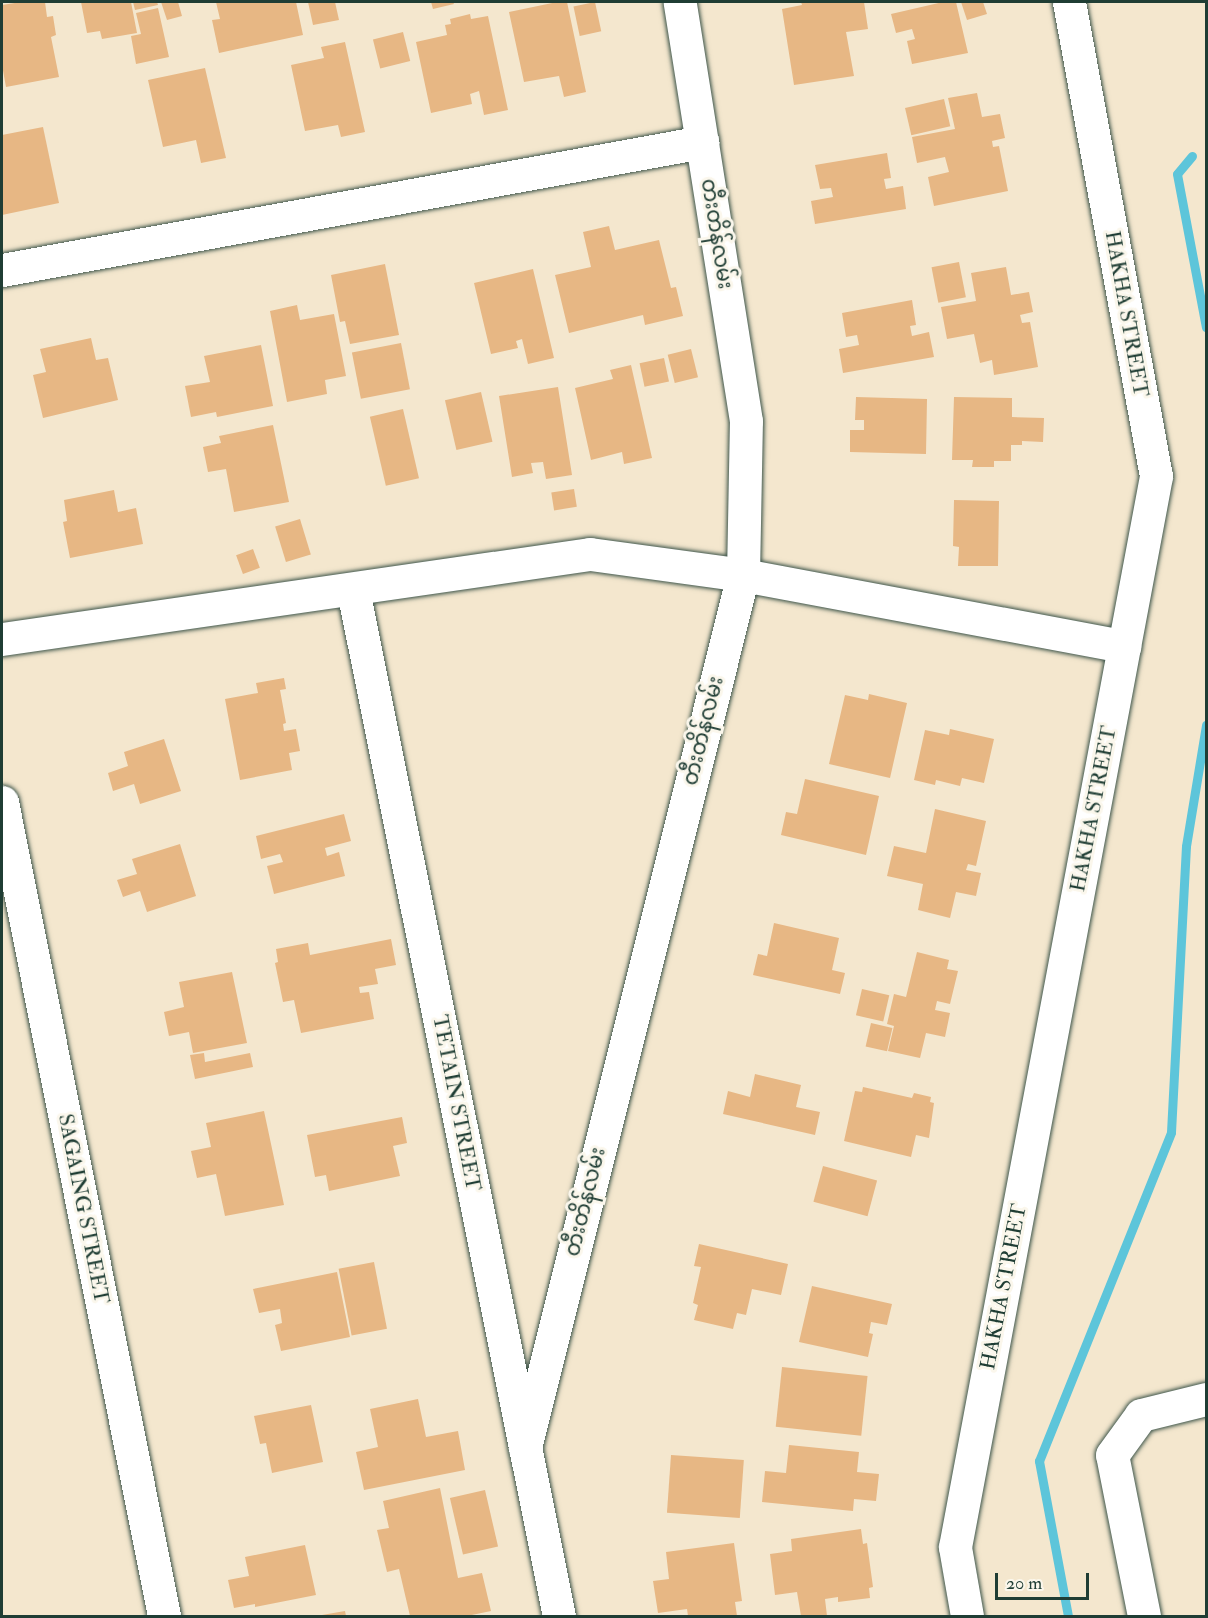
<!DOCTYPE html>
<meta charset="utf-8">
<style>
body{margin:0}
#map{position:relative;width:1208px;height:1618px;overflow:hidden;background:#f4e7ce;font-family:"IM FELL Double Pica","Noto Sans Myanmar",serif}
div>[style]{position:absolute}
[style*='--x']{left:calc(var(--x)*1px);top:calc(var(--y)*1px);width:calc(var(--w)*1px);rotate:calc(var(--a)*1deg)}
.stream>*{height:9px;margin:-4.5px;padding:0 4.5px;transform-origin:4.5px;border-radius:4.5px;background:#5dc5da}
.building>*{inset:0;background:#e7b784;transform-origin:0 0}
.roads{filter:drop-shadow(0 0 2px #3f564b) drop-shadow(0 0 2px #3f564b)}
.minor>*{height:33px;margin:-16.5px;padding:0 16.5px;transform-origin:16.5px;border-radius:16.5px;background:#fff}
span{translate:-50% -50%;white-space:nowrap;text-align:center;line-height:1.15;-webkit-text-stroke:6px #fbf7ec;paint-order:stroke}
.street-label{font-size:21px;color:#1f3d34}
.frame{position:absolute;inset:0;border:3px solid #1f3d34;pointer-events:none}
.scale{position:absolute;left:995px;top:1573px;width:94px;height:27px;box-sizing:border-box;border:3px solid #1f3d34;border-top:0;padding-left:8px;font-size:18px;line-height:21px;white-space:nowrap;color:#1f3d34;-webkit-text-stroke:4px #fbf7ec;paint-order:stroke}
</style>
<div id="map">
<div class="stream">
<i style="--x:1192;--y:156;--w:23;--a:130"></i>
<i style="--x:1177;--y:174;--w:156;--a:79.3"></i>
<i style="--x:1068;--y:1616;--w:158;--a:-100.6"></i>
<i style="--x:1039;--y:1461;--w:354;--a:-68.1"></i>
<i style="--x:1171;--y:1132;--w:286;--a:-87"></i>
<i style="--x:1186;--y:846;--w:123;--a:-80.6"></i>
</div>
<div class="building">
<i style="clip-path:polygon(21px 2px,45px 2px,47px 17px,53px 16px,56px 35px,51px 37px,59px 77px,6px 87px,2px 65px,2px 5px)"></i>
<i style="clip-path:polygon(81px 2px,131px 2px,137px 33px,102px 39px,100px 31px,87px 33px)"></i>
<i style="clip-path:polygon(133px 2px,157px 2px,158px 5px,135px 10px)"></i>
<i style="clip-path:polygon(161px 2px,178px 2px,182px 16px,167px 20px)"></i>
<i style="clip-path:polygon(216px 2px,296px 2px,303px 35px,219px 53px,212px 20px,220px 19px)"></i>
<i style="clip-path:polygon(308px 2px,335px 2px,339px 20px,313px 25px)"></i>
<i style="clip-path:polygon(431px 2px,453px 2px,454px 4px,433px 9px)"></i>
<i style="clip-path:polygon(557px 2px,567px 2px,586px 92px,564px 97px,559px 76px,524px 82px,509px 12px)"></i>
<i style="left:595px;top:2px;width:30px;height:22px;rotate:78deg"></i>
<i style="clip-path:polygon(801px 2px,864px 2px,868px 29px,846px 32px,854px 76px,794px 85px,782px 9px,802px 5px)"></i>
<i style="clip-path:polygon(943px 2px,956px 2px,968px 53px,912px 64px,907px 41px,915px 39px,912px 29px,896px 33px,891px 14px)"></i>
<i style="clip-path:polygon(961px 2px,983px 2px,987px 14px,967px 20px)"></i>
<i style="clip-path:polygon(158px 8px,169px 57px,136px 64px,131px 36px,141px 34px,136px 13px)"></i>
<i style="clip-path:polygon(470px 14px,471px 19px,488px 16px,508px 110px,484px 115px,479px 91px,470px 94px,472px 104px,431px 113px,416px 42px,447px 35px,445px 25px,451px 24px,450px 19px)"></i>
<i style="left:403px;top:32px;width:30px;height:31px;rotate:76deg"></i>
<i style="clip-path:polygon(345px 42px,365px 132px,341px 137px,338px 125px,305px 131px,291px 65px,324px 58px,321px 47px)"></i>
<i style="clip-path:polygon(205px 68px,226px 158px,201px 163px,196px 140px,163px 147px,148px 80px)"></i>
<i style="clip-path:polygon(977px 93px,982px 117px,1000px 114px,1005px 138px,992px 141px,993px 147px,999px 146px,1008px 191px,934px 206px,928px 177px,949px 172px,945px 157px,917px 163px,912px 137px,955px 129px,948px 98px)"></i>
<i style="left:944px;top:99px;width:28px;height:40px;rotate:77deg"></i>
<i style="clip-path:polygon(43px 127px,59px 203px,2px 215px,2px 135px)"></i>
<i style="clip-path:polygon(887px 153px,891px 178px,884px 179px,886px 189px,903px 186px,906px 209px,815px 224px,811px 201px,833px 197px,831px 188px,820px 189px,815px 165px)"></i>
<i style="clip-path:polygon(609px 226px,615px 250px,659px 240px,671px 288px,676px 287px,683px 316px,645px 325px,643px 315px,569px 333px,555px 275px,591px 267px,583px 232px)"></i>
<i style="left:959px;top:262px;width:36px;height:28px;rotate:79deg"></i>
<i style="clip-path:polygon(385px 264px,399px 335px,350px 344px,345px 321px,340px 322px,331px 275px)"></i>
<i style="clip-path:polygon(1006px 267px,1011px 295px,1029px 292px,1033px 312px,1020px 315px,1022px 323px,1030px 322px,1038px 367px,994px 375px,992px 360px,980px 363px,974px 334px,947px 339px,941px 307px,976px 301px,971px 273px)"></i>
<i style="clip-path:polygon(533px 269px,554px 358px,528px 364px,522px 339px,516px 341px,518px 348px,491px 354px,474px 283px)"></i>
<i style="clip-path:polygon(912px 300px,916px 325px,910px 326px,912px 336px,929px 332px,934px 357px,843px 373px,839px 349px,859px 345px,857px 335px,846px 337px,842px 313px)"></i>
<i style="clip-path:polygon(297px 305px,300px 320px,334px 314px,346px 376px,325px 380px,327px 394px,287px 402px,270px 311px)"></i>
<i style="clip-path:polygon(91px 338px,96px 360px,108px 358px,118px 400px,43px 418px,33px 375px,46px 372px,40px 349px)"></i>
<i style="left:401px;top:343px;width:47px;height:50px;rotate:79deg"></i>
<i style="clip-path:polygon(261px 345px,273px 406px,217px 417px,216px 412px,191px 417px,185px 386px,210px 382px,204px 356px)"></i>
<i style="left:691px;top:349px;width:29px;height:24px;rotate:76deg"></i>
<i style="left:664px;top:358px;width:24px;height:25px;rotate:78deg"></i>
<i style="clip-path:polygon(631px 365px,652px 458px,624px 464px,622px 452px,591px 460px,575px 388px,613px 379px,610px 370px)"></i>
<i style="clip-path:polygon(558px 387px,572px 475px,546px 479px,543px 462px,531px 463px,533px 473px,512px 477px,499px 396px)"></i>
<i style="left:481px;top:392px;width:51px;height:37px;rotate:77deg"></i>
<i style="clip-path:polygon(856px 397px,927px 399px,926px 454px,850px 452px,850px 430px,864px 430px,864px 420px,855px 420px)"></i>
<i style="clip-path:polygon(954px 397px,1012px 398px,1012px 417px,1044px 418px,1043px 442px,1022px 441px,1022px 445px,1011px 445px,1011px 461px,994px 461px,994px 467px,972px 467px,973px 460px,952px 460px)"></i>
<i style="left:403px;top:409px;width:71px;height:34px;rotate:77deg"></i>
<i style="clip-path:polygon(273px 425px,289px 502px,234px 512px,226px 469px,208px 472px,203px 447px,221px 443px,219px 436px)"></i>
<i style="left:574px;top:489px;width:18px;height:23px;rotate:81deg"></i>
<i style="clip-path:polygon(114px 490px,118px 512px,136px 508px,143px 544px,70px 558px,63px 522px,67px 521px,64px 500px)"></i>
<i style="clip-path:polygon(954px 500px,999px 501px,998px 566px,958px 566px,959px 547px,953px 546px)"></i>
<i style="left:300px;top:519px;width:37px;height:26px;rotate:73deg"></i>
<i style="left:253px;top:549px;width:20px;height:18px;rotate:70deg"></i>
<i style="clip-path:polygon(284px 678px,286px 689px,280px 690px,286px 723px,283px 724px,284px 731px,296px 729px,300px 751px,289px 753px,292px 770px,240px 780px,225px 699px,258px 693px,256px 683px)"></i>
<i style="clip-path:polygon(869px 694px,907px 703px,890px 778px,829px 764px,845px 695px,868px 700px)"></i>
<i style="clip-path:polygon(950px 729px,994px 739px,984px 783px,962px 778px,960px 786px,936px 780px,935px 785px,914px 780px,925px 730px,949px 735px)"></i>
<i style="clip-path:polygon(164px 739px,181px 791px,140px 804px,134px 784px,113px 791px,108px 773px,128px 766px,124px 752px)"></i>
<i style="clip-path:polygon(805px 779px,879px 796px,866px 855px,781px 835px,786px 812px,797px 814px)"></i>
<i style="clip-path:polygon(935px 809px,986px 821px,976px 866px,968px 864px,966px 870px,981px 873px,976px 896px,956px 892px,950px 918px,918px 910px,923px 884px,887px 876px,894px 846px,926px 853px)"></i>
<i style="clip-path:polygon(344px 814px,351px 841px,325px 848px,327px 856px,339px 852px,345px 876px,274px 894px,267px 866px,283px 862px,280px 854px,261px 859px,256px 836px)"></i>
<i style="clip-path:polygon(180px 844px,196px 896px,147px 912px,140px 891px,123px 897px,117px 880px,137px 874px,132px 859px)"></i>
<i style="clip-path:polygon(774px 923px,839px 938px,832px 970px,845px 973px,840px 994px,753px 975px,758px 954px,767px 956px)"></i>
<i style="clip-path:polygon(391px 939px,396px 965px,375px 969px,378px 984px,359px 987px,360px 993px,369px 992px,374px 1019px,301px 1033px,294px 1000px,283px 1002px,275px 963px,278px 962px,276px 949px,308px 943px,310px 955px)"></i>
<i style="clip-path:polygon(917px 952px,949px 960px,947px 969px,958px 971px,950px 1004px,937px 1001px,935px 1010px,950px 1013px,945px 1037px,926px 1033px,920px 1058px,888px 1051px,894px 1026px,887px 1024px,894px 994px,906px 997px)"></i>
<i style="clip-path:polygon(232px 972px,247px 1043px,193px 1053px,189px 1032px,169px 1036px,164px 1012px,184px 1007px,179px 982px)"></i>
<i style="left:862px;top:989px;width:28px;height:27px;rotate:13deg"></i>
<i style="left:871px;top:1023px;width:22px;height:24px;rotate:13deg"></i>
<i style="clip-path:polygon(204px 1053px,205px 1062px,250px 1053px,253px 1067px,195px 1079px,190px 1055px)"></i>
<i style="clip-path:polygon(755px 1074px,801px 1085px,796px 1107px,820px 1112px,815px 1135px,723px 1114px,728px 1091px,750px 1097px)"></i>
<i style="clip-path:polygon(863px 1087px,912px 1098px,914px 1093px,931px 1097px,930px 1102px,934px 1103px,929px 1138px,916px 1135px,911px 1157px,844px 1141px,855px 1091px,862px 1092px)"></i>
<i style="clip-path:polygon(264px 1111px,284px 1205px,225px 1216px,216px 1174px,197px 1178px,191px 1151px,211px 1147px,206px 1123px)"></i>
<i style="clip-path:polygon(402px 1117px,407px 1143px,393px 1146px,400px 1176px,329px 1191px,326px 1175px,315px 1177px,307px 1135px)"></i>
<i style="left:823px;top:1166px;width:56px;height:37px;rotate:15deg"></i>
<i style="clip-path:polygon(699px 1244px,788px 1264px,781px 1295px,752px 1289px,746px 1315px,737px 1313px,733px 1329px,694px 1320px,698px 1305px,693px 1303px,701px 1267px,694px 1266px)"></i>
<i style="left:374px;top:1262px;width:68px;height:36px;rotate:79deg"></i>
<i style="clip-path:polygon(337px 1272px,350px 1337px,281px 1351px,275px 1325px,282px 1323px,280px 1309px,259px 1313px,253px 1289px)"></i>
<i style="clip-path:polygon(812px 1286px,892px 1304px,887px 1325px,871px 1322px,869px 1333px,873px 1334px,868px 1357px,799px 1342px)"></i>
<i style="left:782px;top:1367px;width:86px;height:60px;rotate:6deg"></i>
<i style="clip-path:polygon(418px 1399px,426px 1437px,458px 1431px,465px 1470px,364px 1490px,356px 1452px,378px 1447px,370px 1409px)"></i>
<i style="clip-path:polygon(311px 1405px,323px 1462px,272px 1473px,266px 1443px,260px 1444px,254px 1416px)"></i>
<i style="clip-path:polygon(789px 1445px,859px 1452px,857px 1472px,879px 1474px,876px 1501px,854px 1499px,853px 1511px,762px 1502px,765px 1471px,786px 1473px)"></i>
<i style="left:671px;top:1455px;width:73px;height:58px;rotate:4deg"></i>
<i style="clip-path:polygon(440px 1488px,458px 1578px,482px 1573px,491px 1611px,467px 1616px,410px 1616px,399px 1569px,387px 1572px,377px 1530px,389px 1528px,383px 1501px)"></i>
<i style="left:485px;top:1490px;width:58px;height:36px;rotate:77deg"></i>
<i style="clip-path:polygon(861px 1529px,863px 1544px,867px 1543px,873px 1587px,869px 1588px,870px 1598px,838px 1602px,838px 1597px,825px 1599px,827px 1616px,801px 1616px,797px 1592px,775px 1595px,770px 1554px,792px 1551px,791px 1539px)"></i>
<i style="clip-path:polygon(734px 1543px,742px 1601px,735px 1602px,737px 1616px,688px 1616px,687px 1609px,658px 1613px,653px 1581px,669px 1579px,666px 1552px)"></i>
<i style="clip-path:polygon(305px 1545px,316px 1595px,255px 1607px,255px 1604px,234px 1608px,228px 1580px,249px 1576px,245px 1557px)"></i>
<i style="clip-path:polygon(345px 1611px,346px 1616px,322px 1616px,322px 1615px)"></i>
</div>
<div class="roads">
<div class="minor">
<i style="--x:2;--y:270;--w:712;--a:-10.36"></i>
<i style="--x:353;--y:590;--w:1046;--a:78.65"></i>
<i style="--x:2;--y:639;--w:594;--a:-8.23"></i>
<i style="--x:590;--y:554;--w:154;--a:7.8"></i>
<i style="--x:743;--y:575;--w:388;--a:10.6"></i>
<i style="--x:2;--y:802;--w:830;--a:78.74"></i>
<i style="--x:525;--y:1448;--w:900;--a:-75.98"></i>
<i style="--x:743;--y:575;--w:154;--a:-88.9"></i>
<i style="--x:746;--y:421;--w:424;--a:-99"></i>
<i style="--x:967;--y:1616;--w:70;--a:-99.9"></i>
<i style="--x:955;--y:1547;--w:1090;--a:-79.37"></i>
<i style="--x:1156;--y:476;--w:482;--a:-100.4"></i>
<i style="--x:1144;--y:1616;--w:164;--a:-101.2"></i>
<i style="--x:1112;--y:1455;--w:49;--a:-54.1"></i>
<i style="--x:1141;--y:1415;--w:67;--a:-13.8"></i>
</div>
</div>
<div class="street-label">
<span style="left:716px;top:234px;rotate:81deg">တီးတိန်လမ်း</span>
<span style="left:1126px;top:314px;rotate:80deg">HAKHA STREET</span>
<span style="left:704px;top:731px;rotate:-76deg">တီးတိန်လမ်း</span>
<span style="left:1094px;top:809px;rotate:-79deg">HAKHA STREET</span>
<span style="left:456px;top:1103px;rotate:79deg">TETAIN STREET</span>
<span style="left:586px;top:1202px;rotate:-76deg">တီးတိန်လမ်း</span>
<span style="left:83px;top:1209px;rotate:79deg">SAGAING STREET</span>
<span style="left:1004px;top:1287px;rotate:-79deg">HAKHA STREET</span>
</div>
<div class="frame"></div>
<div class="scale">20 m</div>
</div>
